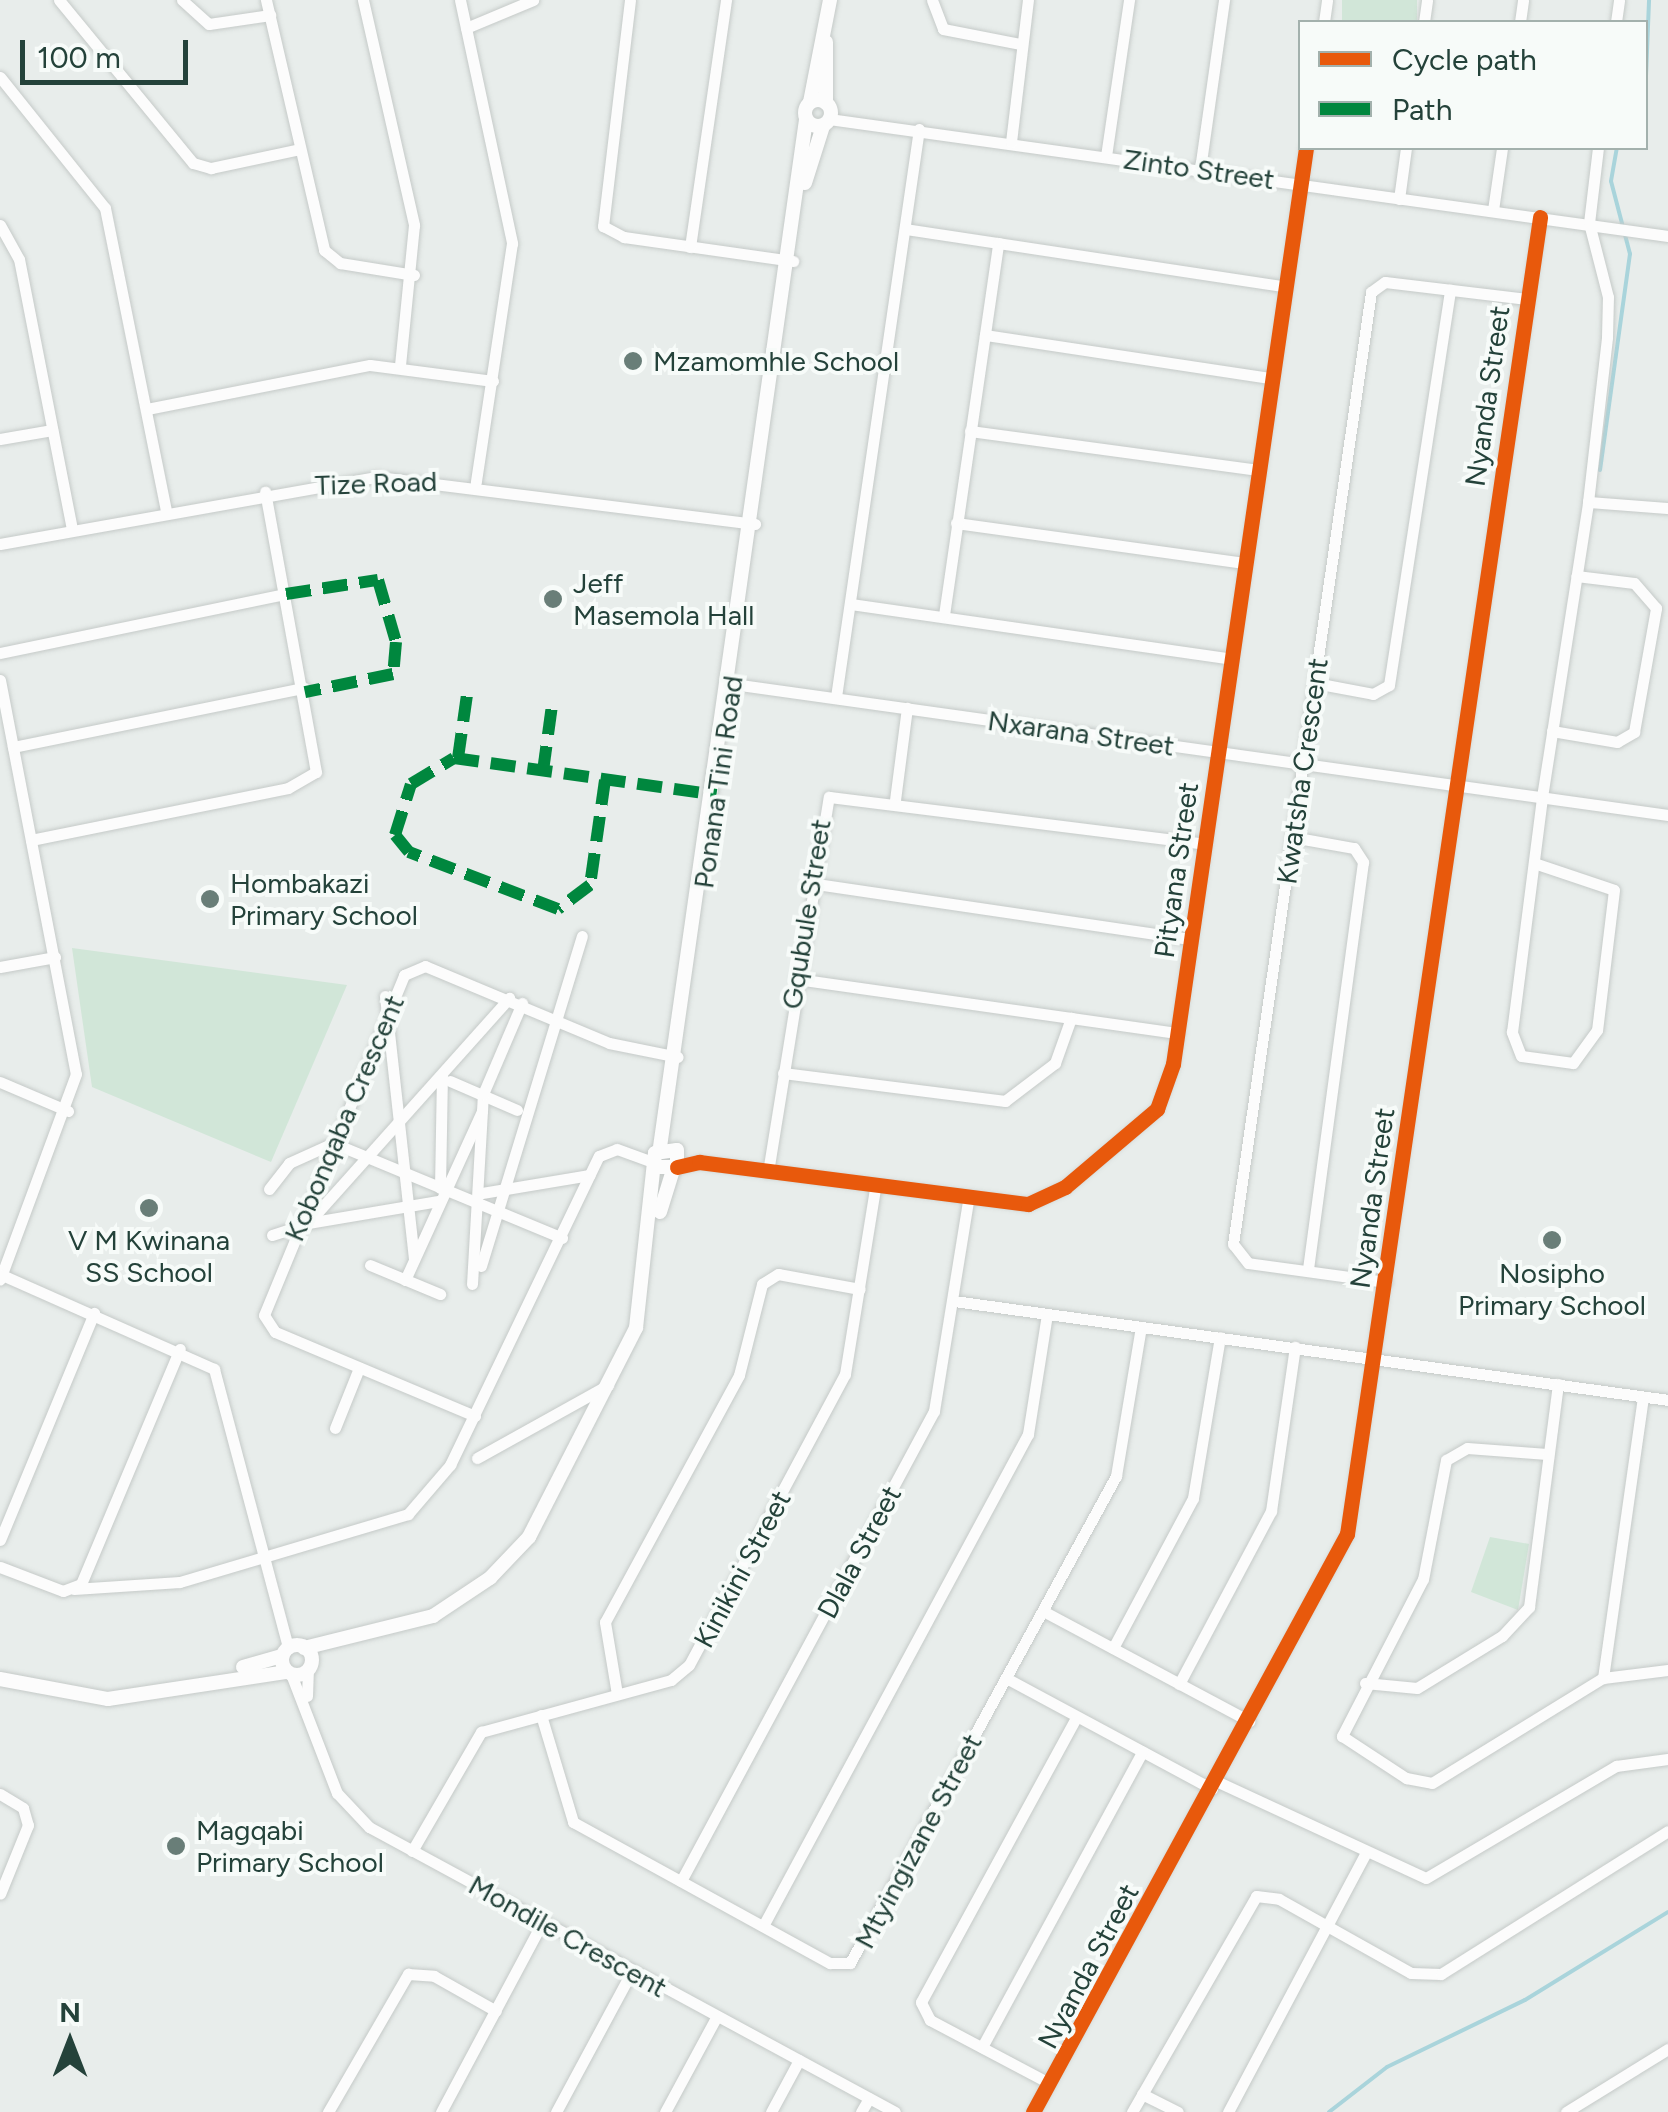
<!DOCTYPE html>
<style>
body{margin:0}
#map{position:relative;width:1668px;height:2112px;overflow:hidden;background:#e8edeb;font-family:Figtree,sans-serif}
div>[style]{position:absolute}
[style*='--x']{left:calc(var(--x)*1px);top:calc(var(--y)*1px);width:calc(var(--w)*1px);rotate:calc(var(--a)*1deg)}
.green>*{inset:0;background:#d1e6d8;transform-origin:0 0}
.stream>*{height:4px;margin:-2px;padding:0 2px;transform-origin:2px;border-radius:2px;background:#a9d4db}
.roads{filter:drop-shadow(0 0 2px #c5cac8) drop-shadow(0 0 2px #c5cac8)}
.minor>*{height:11px;margin:-5.5px;padding:0 5.5px;transform-origin:5.5px;border-radius:5.5px;background:#fcfcfc}
.tertiary>*{height:14px;margin:-7px;padding:0 7px;transform-origin:7px;border-radius:7px;background:#fcfcfc}
.tertiary>.ring{margin:-7px;padding:0;box-sizing:content-box;background:none;border:14px solid #fcfcfc;border-radius:50%}
.quiet>*{height:12px;margin-top:-6px;transform-origin:0;background:repeating-linear-gradient(90deg,#00873e 0 25px,transparent 0 37px)}
.cycleway>*{height:15px;margin:-7.5px;padding:0 7.5px;transform-origin:7.5px;border-radius:7.5px;background:#e8590c}
.dots>*{width:28px;height:28px;translate:-50% -50%;box-sizing:border-box;border:5px solid #f7fbf9;border-radius:50%}
span{translate:-50% -50%;white-space:nowrap;text-align:center;line-height:1.15;-webkit-text-stroke:8px #f7fbf9;paint-order:stroke}
.street-label{font-size:28px;color:#24423a}
.poi-label{font-size:28px;color:#24423a}
.left{translate:0 -50%;text-align:left}
.legend{position:absolute;left:1298px;top:20px;width:350px;height:130px;box-sizing:border-box;background:#f7fbf9;border:2px solid #a3b1ad;margin:0;padding:12px 18px;list-style:none;font-size:30px;color:#24423a}
.legend li{display:flex;align-items:center;gap:20px;height:50px}
.legend b{width:50px;border:2px solid #a3b1ad}
.north{position:absolute;left:20px;top:1992px;width:100px;height:100px;-webkit-text-stroke:8px #f7fbf9;paint-order:stroke;rotate:0deg;font-size:28px;font-weight:700;line-height:40px;text-align:center;color:#24423a}
.north::after{content:'';display:block;margin:auto;width:35px;height:45px;background:#24423a;clip-path:polygon(50% 0,100% 100%,50% 72%,0 100%)}
.scale{position:absolute;left:20px;top:40px;width:168px;height:45px;box-sizing:border-box;border:5px solid #24423a;border-top:0;padding-left:12px;font-size:30px;line-height:35px;white-space:nowrap;color:#24423a;-webkit-text-stroke:8px #f7fbf9;paint-order:stroke}
</style>
<div id="map">
<div class="green">
<i style="left:1342px;top:0;width:75px;height:22px"></i>
<i style="clip-path:polygon(72px 948px,347px 985px,271px 1162px,92px 1087px)"></i>
<i style="clip-path:polygon(1490px 1537px,1529px 1544px,1518px 1610px,1471px 1592px)"></i>
</div>
<div class="stream">
<i style="--x:1646;--y:76;--w:76;--a:-87.7"></i>
<i style="--x:1600;--y:470;--w:218;--a:-82.1"></i>
<i style="--x:1630;--y:254;--w:75;--a:-104.6"></i>
<i style="--x:1611;--y:181;--w:34;--a:-80"></i>
<i style="--x:1329;--y:2112;--w:73;--a:-37.8"></i>
<i style="--x:1387;--y:2067;--w:153;--a:-25.9"></i>
<i style="--x:1525;--y:2000;--w:168;--a:-31.6"></i>
</div>
<div class="roads">
<div class="minor">
<i style="--x:59;--y:0;--w:211;--a:50.6"></i>
<i style="--x:193;--y:163;--w:19;--a:16"></i>
<i style="--x:211;--y:168;--w:91;--a:-12.1"></i>
<i style="--x:182;--y:0;--w:36;--a:42"></i>
<i style="--x:209;--y:24;--w:62;--a:-8.4"></i>
<i style="--x:266;--y:0;--w:257;--a:76.9"></i>
<i style="--x:324;--y:250;--w:21;--a:39"></i>
<i style="--x:340;--y:263;--w:75;--a:9.2"></i>
<i style="--x:363;--y:0;--w:231;--a:77.2"></i>
<i style="--x:414;--y:225;--w:142;--a:95.7"></i>
<i style="--x:460;--y:0;--w:249;--a:77.9"></i>
<i style="--x:512;--y:243;--w:242;--a:98.6"></i>
<i style="--x:630;--y:0;--w:228;--a:96.8"></i>
<i style="--x:603;--y:226;--w:24;--a:28"></i>
<i style="--x:624;--y:237;--w:171;--a:8.1"></i>
<i style="--x:932;--y:0;--w:31;--a:69"></i>
<i style="--x:943;--y:29;--w:78;--a:11"></i>
<i style="--x:1324;--y:22;--w:22;--a:-82"></i>
<i style="--x:1424;--y:22;--w:22;--a:-82"></i>
<i style="--x:1520;--y:22;--w:22;--a:-82"></i>
<i style="--x:1616;--y:22;--w:22;--a:-82"></i>
<i style="--x:466;--y:28;--w:73;--a:-22.7"></i>
<i style="--x:0;--y:77;--w:168;--a:51.3"></i>
<i style="--x:105;--y:208;--w:309;--a:78.6"></i>
<i style="--x:829;--y:119;--w:847;--a:7.94"></i>
<i style="--x:1011;--y:142;--w:143;--a:-83.2"></i>
<i style="--x:1106;--y:156;--w:158;--a:-81.6"></i>
<i style="--x:1200;--y:169;--w:171;--a:-81.9"></i>
<i style="--x:1399;--y:199;--w:51;--a:-82.2"></i>
<i style="--x:1493;--y:210;--w:63;--a:-81.7"></i>
<i style="--x:0;--y:225;--w:39;--a:61"></i>
<i style="--x:19;--y:259;--w:275;--a:78.9"></i>
<i style="--x:905;--y:229;--w:383;--a:8.6"></i>
<i style="--x:690;--y:247;--w:250;--a:-81.7"></i>
<i style="--x:985;--y:335;--w:289;--a:8.6"></i>
<i style="--x:147;--y:409;--w:227;--a:-11.2"></i>
<i style="--x:370;--y:365;--w:124;--a:7.4"></i>
<i style="--x:970;--y:431;--w:291;--a:7.7"></i>
<i style="--x:0;--y:439;--w:53;--a:-9.8"></i>
<i style="--x:1588;--y:502;--w:80;--a:4.3"></i>
<i style="--x:956;--y:523;--w:291;--a:7.9"></i>
<i style="--x:0;--y:544;--w:384;--a:-10.1"></i>
<i style="--x:378;--y:477;--w:380;--a:7.1"></i>
<i style="--x:851;--y:604;--w:384;--a:8.2"></i>
<i style="--x:944;--y:615;--w:376;--a:-81.7"></i>
<i style="--x:0;--y:653;--w:292;--a:-11.7"></i>
<i style="--x:0;--y:680;--w:401;--a:79.1"></i>
<i style="--x:76;--y:1074;--w:219;--a:110.3"></i>
<i style="--x:1315;--y:683;--w:59;--a:10.7"></i>
<i style="--x:1373;--y:694;--w:18;--a:-29"></i>
<i style="--x:1389;--y:685;--w:400;--a:-81.2"></i>
<i style="--x:733;--y:684;--w:944;--a:7.98"></i>
<i style="--x:836;--y:697;--w:574;--a:-81.69"></i>
<i style="--x:1552;--y:731;--w:66;--a:9.6"></i>
<i style="--x:1617;--y:742;--w:20;--a:-30"></i>
<i style="--x:1634;--y:732;--w:126;--a:-79.9"></i>
<i style="--x:1656;--y:608;--w:33;--a:-131"></i>
<i style="--x:1634;--y:583;--w:58;--a:-173.1"></i>
<i style="--x:13;--y:747;--w:297;--a:-11.5"></i>
<i style="--x:895;--y:800;--w:93;--a:-82.6"></i>
<i style="--x:1292;--y:837;--w:63;--a:10.1"></i>
<i style="--x:1354;--y:848;--w:17;--a:57"></i>
<i style="--x:1363;--y:862;--w:412;--a:97.7"></i>
<i style="--x:31;--y:840;--w:262;--a:-11.4"></i>
<i style="--x:288;--y:788;--w:32;--a:-30"></i>
<i style="--x:316;--y:772;--w:285;--a:-100.3"></i>
<i style="--x:1534;--y:863;--w:84;--a:18.6"></i>
<i style="--x:1614;--y:890;--w:141;--a:96.9"></i>
<i style="--x:1597;--y:1030;--w:41;--a:126"></i>
<i style="--x:1573;--y:1063;--w:52;--a:-172.3"></i>
<i style="--x:1521;--y:1056;--w:26;--a:-111"></i>
<i style="--x:1512;--y:1032;--w:237;--a:-82.7"></i>
<i style="--x:1542;--y:797;--w:299;--a:-81.1"></i>
<i style="--x:1588;--y:502;--w:166;--a:-83.4"></i>
<i style="--x:1607;--y:337;--w:40;--a:-88.6"></i>
<i style="--x:1608;--y:297;--w:76;--a:-104.4"></i>
<i style="--x:1589;--y:223;--w:76;--a:-83.2"></i>
<i style="--x:810;--y:883;--w:385;--a:8.4"></i>
<i style="--x:0;--y:967;--w:56;--a:-10.3"></i>
<i style="--x:797;--y:979;--w:385;--a:8.1"></i>
<i style="--x:385;--y:996;--w:264;--a:83.7"></i>
<i style="--x:783;--y:1073;--w:224;--a:7.2"></i>
<i style="--x:1005;--y:1101;--w:63;--a:-37.2"></i>
<i style="--x:1055;--y:1063;--w:48;--a:-70.4"></i>
<i style="--x:450;--y:1081;--w:73;--a:23.4"></i>
<i style="--x:0;--y:1082;--w:74;--a:23.1"></i>
<i style="--x:677;--y:1167;--w:23;--a:-13"></i>
<i style="--x:699;--y:1162;--w:332;--a:7.3"></i>
<i style="--x:1028;--y:1204;--w:41;--a:-24.7"></i>
<i style="--x:1065;--y:1187;--w:121;--a:-40.3"></i>
<i style="--x:1157;--y:1109;--w:48;--a:-70.4"></i>
<i style="--x:1173;--y:1064;--w:926;--a:-81.74"></i>
<i style="--x:768;--y:1172;--w:380;--a:-80.8"></i>
<i style="--x:829;--y:797;--w:379;--a:7.1"></i>
<i style="--x:440;--y:1188;--w:113;--a:-89"></i>
<i style="--x:269;--y:1189;--w:33;--a:-52"></i>
<i style="--x:289;--y:1163;--w:48;--a:-24.4"></i>
<i style="--x:333;--y:1143;--w:248;--a:22.5"></i>
<i style="--x:482;--y:1193;--w:109;--a:-9.5"></i>
<i style="--x:308;--y:1223;--w:132;--a:-9.6"></i>
<i style="--x:272;--y:1235;--w:38;--a:-18"></i>
<i style="--x:308;--y:1223;--w:302;--a:-48.2"></i>
<i style="--x:370;--y:1265;--w:76;--a:22.5"></i>
<i style="--x:481;--y:1266;--w:345;--a:-73"></i>
<i style="--x:2;--y:1275;--w:232;--a:23.9"></i>
<i style="--x:214;--y:1369;--w:289;--a:75.1"></i>
<i style="--x:405;--y:1280;--w:186;--a:-65.5"></i>
<i style="--x:1386;--y:1282;--w:139;--a:-172.2"></i>
<i style="--x:1248;--y:1263;--w:24;--a:-128"></i>
<i style="--x:1233;--y:1244;--w:962;--a:-81.75"></i>
<i style="--x:1371;--y:292;--w:17;--a:-36"></i>
<i style="--x:1385;--y:282;--w:143;--a:6.8"></i>
<i style="--x:472;--y:1284;--w:190;--a:-86.7"></i>
<i style="--x:483;--y:1094;--w:99;--a:-66.8"></i>
<i style="--x:954;--y:1301;--w:721;--a:7.89"></i>
<i style="--x:475;--y:1416;--w:217;--a:-157.2"></i>
<i style="--x:275;--y:1332;--w:20;--a:-123"></i>
<i style="--x:264;--y:1315;--w:368;--a:-67.6"></i>
<i style="--x:404;--y:975;--w:23;--a:-23"></i>
<i style="--x:425;--y:966;--w:199;--a:22.7"></i>
<i style="--x:609;--y:1043;--w:70;--a:11.5"></i>
<i style="--x:335;--y:1428;--w:65;--a:-68.2"></i>
<i style="--x:1547;--y:1454;--w:80;--a:-175.7"></i>
<i style="--x:1467;--y:1448;--w:24;--a:150"></i>
<i style="--x:1446;--y:1460;--w:121;--a:100.9"></i>
<i style="--x:1423;--y:1579;--w:177;--a:117.3"></i>
<i style="--x:1342;--y:1736;--w:77;--a:33.3"></i>
<i style="--x:1406;--y:1778;--w:26;--a:11"></i>
<i style="--x:1432;--y:1783;--w:201;--a:-31.6"></i>
<i style="--x:1603;--y:1678;--w:65;--a:-7"></i>
<i style="--x:477;--y:1458;--w:150;--a:-29.1"></i>
<i style="--x:0;--y:1540;--w:246;--a:-67.5"></i>
<i style="--x:0;--y:1567;--w:67;--a:20.9"></i>
<i style="--x:63;--y:1591;--w:19;--a:-21"></i>
<i style="--x:81;--y:1584;--w:255;--a:-67.2"></i>
<i style="--x:74;--y:1589;--w:106;--a:-3.8"></i>
<i style="--x:180;--y:1582;--w:238;--a:-16.6"></i>
<i style="--x:408;--y:1514;--w:65;--a:-49.4"></i>
<i style="--x:450;--y:1465;--w:343;--a:-64.3"></i>
<i style="--x:599;--y:1156;--w:19;--a:-21"></i>
<i style="--x:617;--y:1149;--w:40;--a:20.2"></i>
<i style="--x:1043;--y:1611;--w:234;--a:28.1"></i>
<i style="--x:1113;--y:1648;--w:170;--a:-61.9"></i>
<i style="--x:1193;--y:1498;--w:163;--a:-80.5"></i>
<i style="--x:291;--y:1674;--w:128;--a:68.9"></i>
<i style="--x:337;--y:1793;--w:47;--a:46.7"></i>
<i style="--x:369;--y:1827;--w:598;--a:28.45"></i>
<i style="--x:1006;--y:1678;--w:234;--a:28.3"></i>
<i style="--x:1603;--y:1678;--w:283;--a:-81.9"></i>
<i style="--x:1365;--y:1683;--w:52;--a:5.5"></i>
<i style="--x:1417;--y:1688;--w:100;--a:-31.5"></i>
<i style="--x:1502;--y:1636;--w:40;--a:-47"></i>
<i style="--x:1529;--y:1607;--w:225;--a:-82.6"></i>
<i style="--x:1179;--y:1684;--w:196;--a:-62"></i>
<i style="--x:1271;--y:1511;--w:166;--a:-81.7"></i>
<i style="--x:617;--y:1694;--w:73;--a:-99.5"></i>
<i style="--x:605;--y:1622;--w:281;--a:-61.5"></i>
<i style="--x:739;--y:1375;--w:94;--a:-75.8"></i>
<i style="--x:762;--y:1284;--w:19;--a:-32"></i>
<i style="--x:778;--y:1274;--w:83;--a:10.4"></i>
<i style="--x:307;--y:1696;--w:25;--a:-88"></i>
<i style="--x:541;--y:1715;--w:112;--a:73.3"></i>
<i style="--x:573;--y:1822;--w:293;--a:28.8"></i>
<i style="--x:830;--y:1963;--w:20;--a:0"></i>
<i style="--x:850;--y:1963;--w:555;--a:-61.36"></i>
<i style="--x:1116;--y:1476;--w:151;--a:-80.5"></i>
<i style="--x:1216;--y:1781;--w:231;--a:24.8"></i>
<i style="--x:1426;--y:1878;--w:221;--a:-30.5"></i>
<i style="--x:1616;--y:1766;--w:52;--a:-7.7"></i>
<i style="--x:0;--y:1794;--w:27;--a:31"></i>
<i style="--x:23;--y:1808;--w:18;--a:74"></i>
<i style="--x:28;--y:1825;--w:74;--a:112.1"></i>
<i style="--x:412;--y:1851;--w:138;--a:-59.9"></i>
<i style="--x:481;--y:1732;--w:197;--a:-15.3"></i>
<i style="--x:671;--y:1680;--w:23;--a:-40"></i>
<i style="--x:689;--y:1665;--w:330;--a:-61.8"></i>
<i style="--x:845;--y:1374;--w:188;--a:-80.8"></i>
<i style="--x:681;--y:1881;--w:534;--a:-61.71"></i>
<i style="--x:934;--y:1411;--w:214;--a:-80.8"></i>
<i style="--x:763;--y:1926;--w:559;--a:-61.69"></i>
<i style="--x:1028;--y:1434;--w:121;--a:-81"></i>
<i style="--x:982;--y:2047;--w:336;--a:-61.5"></i>
<i style="--x:1049;--y:2083;--w:135;--a:-152.1"></i>
<i style="--x:930;--y:2020;--w:20;--a:-117"></i>
<i style="--x:921;--y:2002;--w:324;--a:-61.4"></i>
<i style="--x:1142;--y:2094;--w:40;--a:26.6"></i>
<i style="--x:328;--y:2112;--w:160;--a:-59.9"></i>
<i style="--x:408;--y:1974;--w:26;--a:4"></i>
<i style="--x:434;--y:1976;--w:71;--a:29.4"></i>
<i style="--x:441;--y:2112;--w:217;--a:-61.9"></i>
<i style="--x:556;--y:2112;--w:160;--a:-61.7"></i>
<i style="--x:665;--y:2112;--w:109;--a:-61.6"></i>
<i style="--x:771;--y:2112;--w:59;--a:-61.7"></i>
<i style="--x:861;--y:2112;--w:16;--a:-60"></i>
<i style="--x:1033;--y:2112;--w:658;--a:-61.49"></i>
<i style="--x:1347;--y:1534;--w:1331;--a:-81.66"></i>
<i style="--x:1132;--y:2112;--w:249;--a:-60.1"></i>
<i style="--x:1256;--y:1896;--w:23;--a:7"></i>
<i style="--x:1279;--y:1899;--w:151;--a:29.3"></i>
<i style="--x:1411;--y:1973;--w:30;--a:2"></i>
<i style="--x:1441;--y:1974;--w:268;--a:-32.2"></i>
<i style="--x:1228;--y:2112;--w:292;--a:-62"></i>
<i style="--x:1566;--y:2112;--w:120;--a:-31.7"></i>
</div>
<div class="tertiary">
<i style="--x:826;--y:42;--w:61;--a:90"></i>
<i class="ring" style="left:805px;top:100px;width:12px;height:12px"></i>
<i style="--x:810;--y:102;--w:104;--a:-78.9"></i>
<i style="--x:805;--y:183;--w:60;--a:-72.5"></i>
<i style="--x:660;--y:1147;--w:1037;--a:-81.91"></i>
<i style="--x:660;--y:1212;--w:44;--a:-72.8"></i>
<i class="ring" style="left:282px;top:1645px;width:16px;height:16px"></i>
<i style="--x:304;--y:1648;--w:133;--a:-13.9"></i>
<i style="--x:433;--y:1616;--w:69;--a:-33.7"></i>
<i style="--x:490;--y:1578;--w:57;--a:-46.4"></i>
<i style="--x:529;--y:1537;--w:235;--a:-62.9"></i>
<i style="--x:636;--y:1328;--w:176;--a:-83.8"></i>
<i style="--x:655;--y:1153;--w:22;--a:-8"></i>
<i style="--x:677;--y:1150;--w:17;--a:90"></i>
<i style="--x:677;--y:1167;--w:20;--a:180"></i>
<i style="--x:243;--y:1667;--w:41;--a:-15.8"></i>
<i style="--x:0;--y:1679;--w:110;--a:10.5"></i>
<i style="--x:108;--y:1699;--w:181;--a:-8.6"></i>
</div>
</div>
<div class="quiet">
<i style="--x:286;--y:594;--w:93;--a:-8.7"></i>
<i style="--x:378;--y:580;--w:65;--a:73.8"></i>
<i style="--x:396;--y:642;--w:32;--a:95"></i>
<i style="--x:393;--y:674;--w:90;--a:168.4"></i>
<i style="--x:458;--y:758;--w:64;--a:-81.9"></i>
<i style="--x:543;--y:771;--w:67;--a:-82.2"></i>
<i style="--x:605;--y:780;--w:106;--a:98.1"></i>
<i style="--x:590;--y:885;--w:40;--a:143"></i>
<i style="--x:558;--y:909;--w:160;--a:-159.1"></i>
<i style="--x:409;--y:852;--w:22;--a:-129"></i>
<i style="--x:395;--y:835;--w:53;--a:-72.6"></i>
<i style="--x:411;--y:784;--w:50;--a:-31.2"></i>
<i style="--x:454;--y:758;--w:265;--a:8"></i>
</div>
<div class="cycleway">
<i style="--x:677;--y:1167;--w:23;--a:-13"></i>
<i style="--x:699;--y:1162;--w:332;--a:7.3"></i>
<i style="--x:1028;--y:1204;--w:41;--a:-24.7"></i>
<i style="--x:1065;--y:1187;--w:121;--a:-40.3"></i>
<i style="--x:1157;--y:1109;--w:48;--a:-70.4"></i>
<i style="--x:1173;--y:1064;--w:926;--a:-81.74"></i>
<i style="--x:1033;--y:2112;--w:658;--a:-61.49"></i>
<i style="--x:1347;--y:1534;--w:1331;--a:-81.66"></i>
</div>
<div class="dots">
<i style="left:633px;top:361px;background:#697e78"></i>
<i style="left:553px;top:599px;background:#697e78"></i>
<i style="left:210px;top:899px;background:#697e78"></i>
<i style="left:149px;top:1208px;background:#697e78"></i>
<i style="left:1552px;top:1240px;background:#697e78"></i>
<i style="left:176px;top:1846px;background:#697e78"></i>
</div>
<div class="street-label">
<span style="left:1199px;top:169px;rotate:8deg">Zinto Street</span>
<span style="left:1487px;top:396px;rotate:-82deg">Nyanda Street</span>
<span style="left:376px;top:483px;rotate:-2deg">Tize Road</span>
<span style="left:1081px;top:733px;rotate:8deg">Nxarana Street</span>
<span style="left:1302px;top:771px;rotate:-82deg">Kwatsha Crescent</span>
<span style="left:718px;top:782px;rotate:-82deg">Ponana Tini Road</span>
<span style="left:1176px;top:870px;rotate:-82deg">Pityana Street</span>
<span style="left:806px;top:914px;rotate:-81deg">Gqubule Street</span>
<span style="left:344px;top:1118px;rotate:-67deg">Kobonqaba Crescent</span>
<span style="left:1372px;top:1198px;rotate:-82deg">Nyanda Street</span>
<span style="left:859px;top:1552px;rotate:-62deg">Dlala Street</span>
<span style="left:742px;top:1569px;rotate:-62deg">Kinikini Street</span>
<span style="left:918px;top:1841px;rotate:-62deg">Mtyingizane Street</span>
<span style="left:568px;top:1936px;rotate:29deg">Mondile Crescent</span>
<span style="left:1088px;top:1966px;rotate:-62deg">Nyanda Street</span>
</div>
<div class="poi-label">
<span class="left" style="left:653px;top:361px">Mzamomhle School</span>
<span class="left" style="left:573px;top:599px">Jeff<br>Masemola Hall</span>
<span class="left" style="left:230px;top:899px">Hombakazi<br>Primary School</span>
<span style="left:149px;top:1256px">V M Kwinana<br>SS School</span>
<span style="left:1552px;top:1289px">Nosipho<br>Primary School</span>
<span class="left" style="left:196px;top:1846px">Magqabi<br>Primary School</span>
</div>
<ul class="legend">
<li><b style="height:12px;background:#e8590c"></b>Cycle path</li>
<li><b style="height:12px;background:#00873e"></b>Path</li>
</ul>
<div class="north">N</div>
<div class="scale">100 m</div>
</div>
